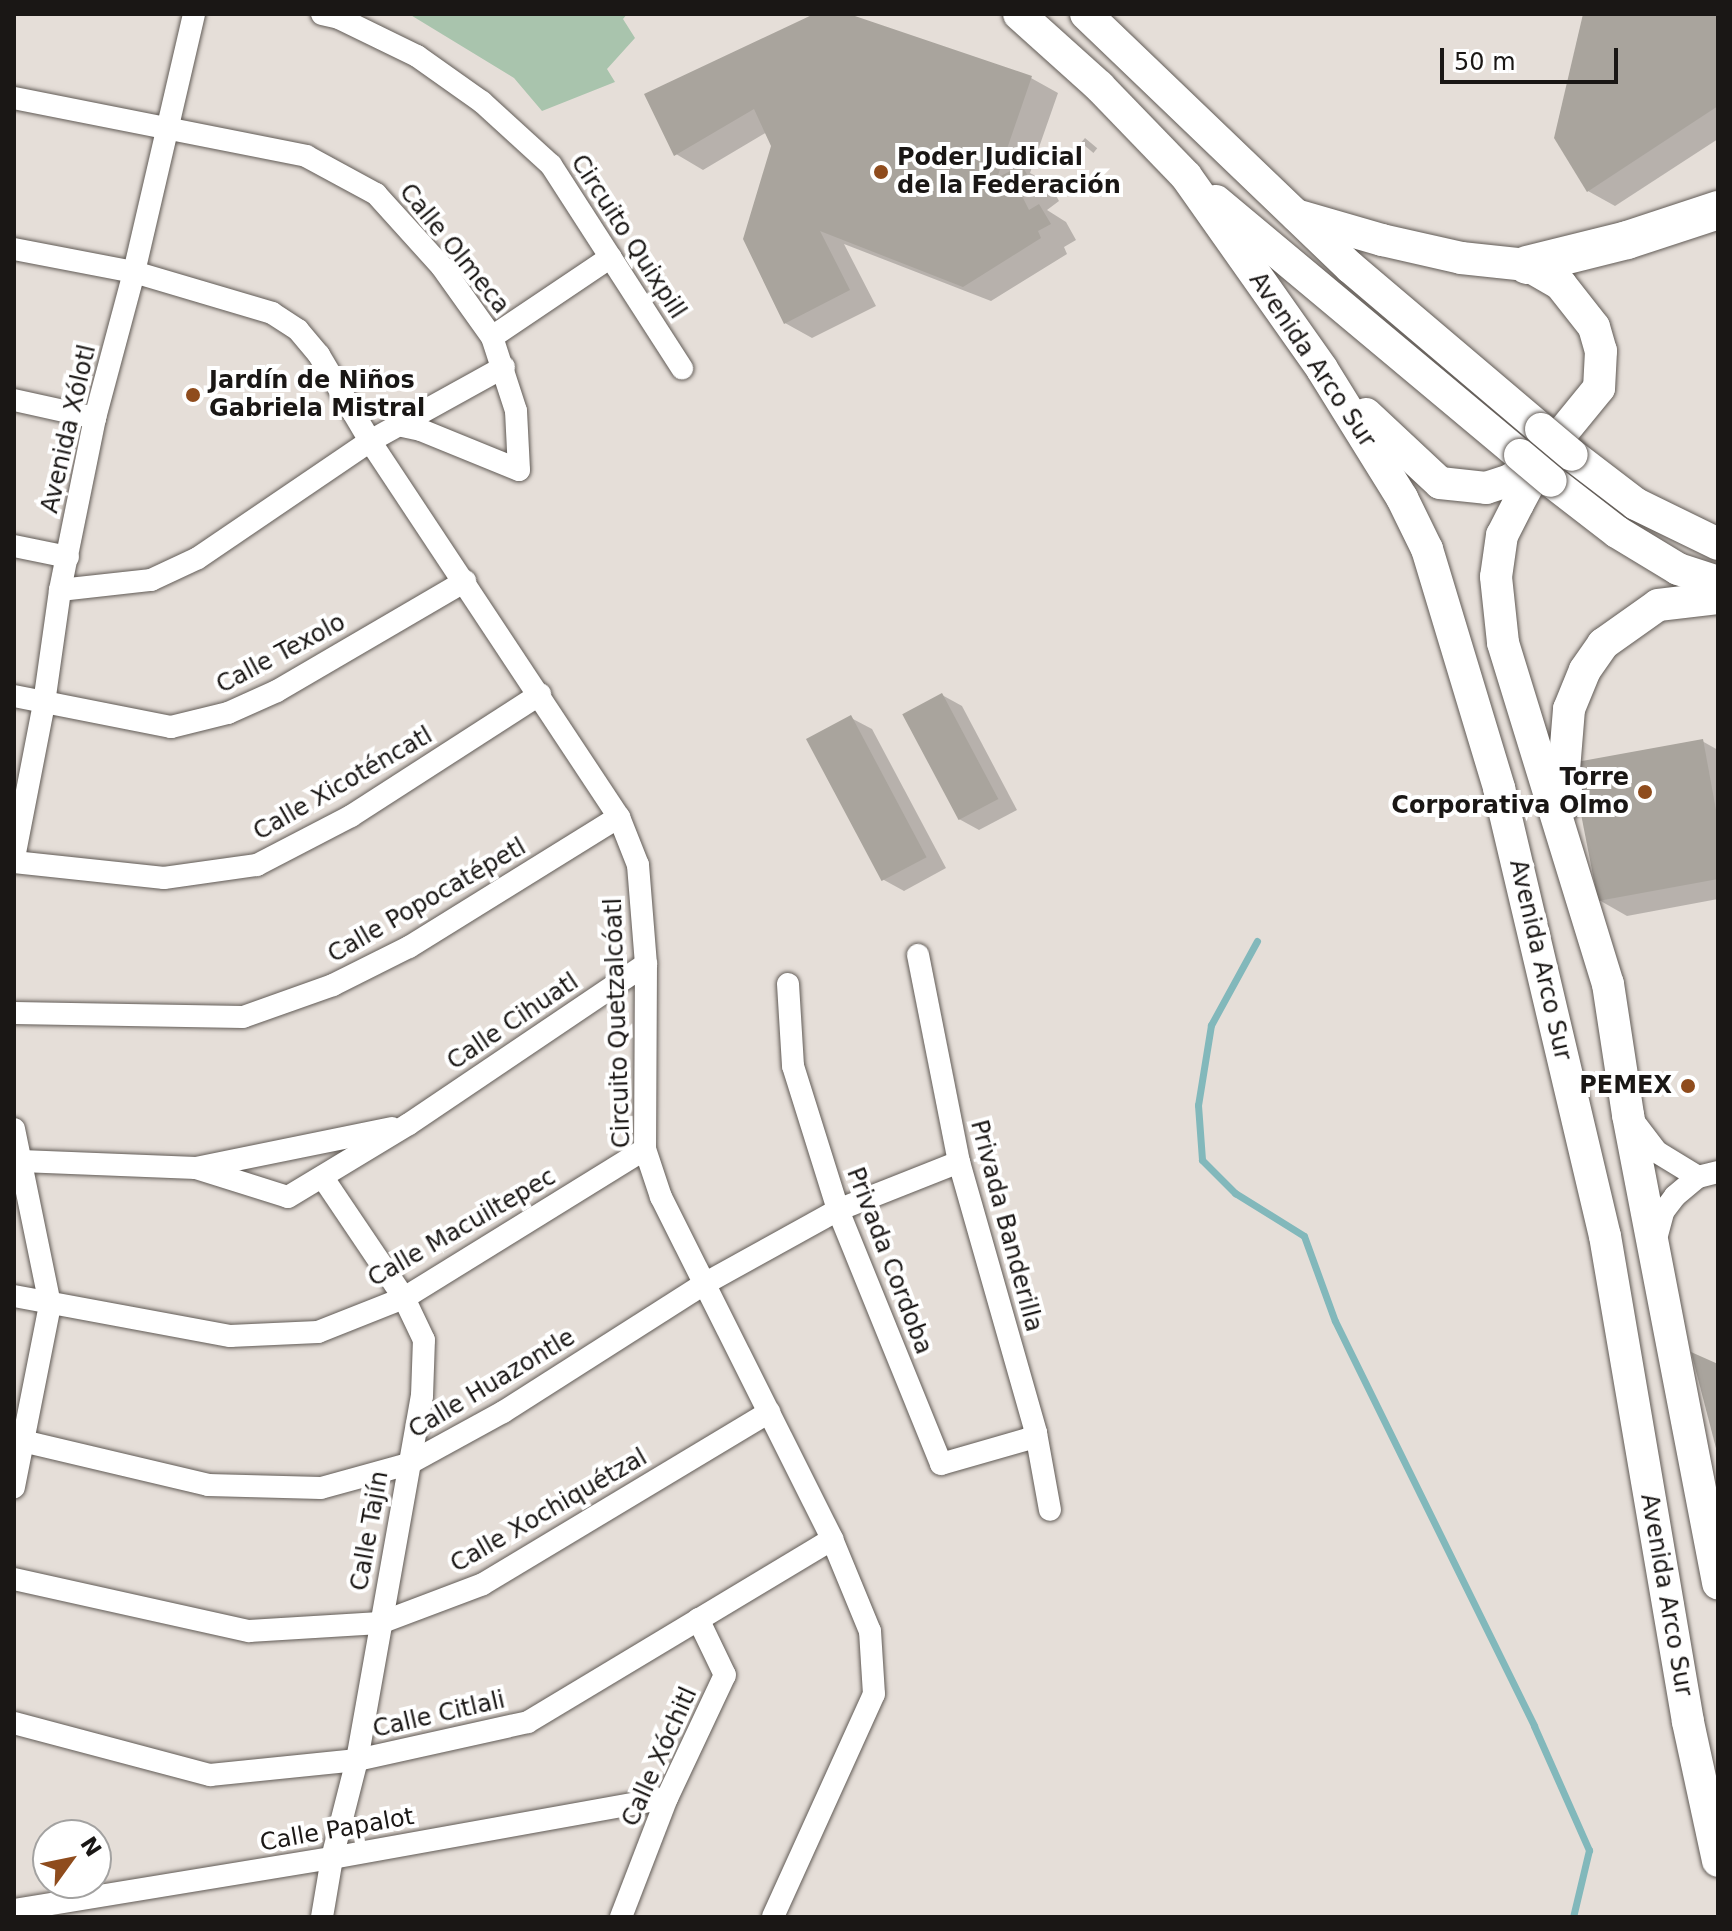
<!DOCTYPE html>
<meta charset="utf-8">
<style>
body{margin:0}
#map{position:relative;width:1732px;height:1931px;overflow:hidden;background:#e5ded8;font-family:"DejaVu Sans",sans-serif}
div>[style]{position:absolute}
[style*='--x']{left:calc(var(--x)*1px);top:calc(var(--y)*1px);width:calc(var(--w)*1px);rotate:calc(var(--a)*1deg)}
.green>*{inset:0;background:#a9c4ad}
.shadow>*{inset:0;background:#0003;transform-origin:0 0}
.stream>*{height:7px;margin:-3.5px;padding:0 3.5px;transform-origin:3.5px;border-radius:3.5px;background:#82b8bb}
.building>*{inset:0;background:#a9a49d;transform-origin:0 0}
.roads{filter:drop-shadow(0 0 2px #615b56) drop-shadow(0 0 2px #615b56)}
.minor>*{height:22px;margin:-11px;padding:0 11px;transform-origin:11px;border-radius:11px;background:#fff}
.secondary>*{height:32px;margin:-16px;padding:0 16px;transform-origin:16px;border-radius:16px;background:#fff}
.trunk>*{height:38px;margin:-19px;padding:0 19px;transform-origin:19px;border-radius:19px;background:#fff}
.bridges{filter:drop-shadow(0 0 2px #615b56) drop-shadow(0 0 2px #615b56)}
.secondary-bridge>*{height:32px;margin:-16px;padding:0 16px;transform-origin:16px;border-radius:16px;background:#fff}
.dots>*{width:22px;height:22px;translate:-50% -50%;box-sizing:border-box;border:4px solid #fff;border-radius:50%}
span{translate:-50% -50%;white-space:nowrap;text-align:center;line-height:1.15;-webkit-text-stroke:8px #fff;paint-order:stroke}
.poi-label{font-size:24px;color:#1a1715;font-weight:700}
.left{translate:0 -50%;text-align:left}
.right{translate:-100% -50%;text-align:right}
.street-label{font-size:24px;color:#1a1715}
.frame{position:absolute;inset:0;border:16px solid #1a1715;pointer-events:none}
.north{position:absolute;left:32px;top:1819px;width:80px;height:80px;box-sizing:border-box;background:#fff;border:2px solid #a3a2a1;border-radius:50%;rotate:57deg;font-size:22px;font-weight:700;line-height:32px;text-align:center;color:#1a1715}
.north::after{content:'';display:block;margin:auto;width:28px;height:36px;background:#8f4c1d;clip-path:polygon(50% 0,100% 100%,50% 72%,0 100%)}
.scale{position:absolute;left:1440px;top:48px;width:178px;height:36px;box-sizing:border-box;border:4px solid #1a1715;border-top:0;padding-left:10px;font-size:24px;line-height:28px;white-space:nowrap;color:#1a1715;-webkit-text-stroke:6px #fff;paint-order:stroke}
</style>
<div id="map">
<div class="green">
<i style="clip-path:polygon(409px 14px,627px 14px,623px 19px,635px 38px,607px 69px,615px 82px,542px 111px,514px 78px)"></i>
</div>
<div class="shadow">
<i style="clip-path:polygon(818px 14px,843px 14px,1031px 78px,1058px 93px,1030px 173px,1049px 183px,1059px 201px,1047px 210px,1066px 222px,1076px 240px,1064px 247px,1067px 254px,991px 301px,844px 244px,876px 306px,812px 338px,785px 323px,773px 146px,767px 132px,703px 170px,676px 154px)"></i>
<i style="clip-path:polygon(1585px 14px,1718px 14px,1718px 139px,1615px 206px,1588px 191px)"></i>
<i style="left:1085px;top:138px;width:16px;height:6px;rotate:40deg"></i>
<i style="clip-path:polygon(942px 695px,962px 706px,1017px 810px,979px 830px,959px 819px)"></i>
<i style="clip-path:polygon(851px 718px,872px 729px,946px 868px,904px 891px,884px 880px)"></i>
<i style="clip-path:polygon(1702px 741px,1718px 750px,1718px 899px,1627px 916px,1599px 900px)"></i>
</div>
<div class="stream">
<i style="--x:1257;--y:941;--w:96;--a:118.7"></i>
<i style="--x:1211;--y:1025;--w:81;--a:99.2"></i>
<i style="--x:1198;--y:1105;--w:55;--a:85.8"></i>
<i style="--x:1202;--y:1160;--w:47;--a:45"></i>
<i style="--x:1235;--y:1193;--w:81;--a:31.9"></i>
<i style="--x:1304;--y:1236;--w:90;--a:70"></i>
<i style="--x:1335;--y:1321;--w:451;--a:63.8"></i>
<i style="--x:1534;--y:1726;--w:136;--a:66.1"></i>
<i style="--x:1589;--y:1850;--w:69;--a:103.4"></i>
</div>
<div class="building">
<i style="clip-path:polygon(814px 14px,849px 14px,1032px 76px,997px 178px,1022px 165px,1033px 186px,1021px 194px,1029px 210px,1039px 204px,1051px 224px,1038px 231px,1041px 238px,963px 287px,820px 231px,850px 290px,784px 324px,743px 239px,771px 146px,754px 109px,674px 156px,644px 94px)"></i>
<i style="clip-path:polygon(1583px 14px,1718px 14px,1718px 106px,1587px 192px,1554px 138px)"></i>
<i style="left:942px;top:693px;width:120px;height:45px;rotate:62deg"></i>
<i style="left:851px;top:715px;width:161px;height:51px;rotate:62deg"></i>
<i style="clip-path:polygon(1703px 739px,1718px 821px,1718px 879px,1598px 901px,1571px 763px)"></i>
<i style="clip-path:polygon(1691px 1352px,1718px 1364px,1718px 1452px,1717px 1452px)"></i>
</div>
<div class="roads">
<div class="minor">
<i style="--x:322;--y:14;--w:17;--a:13"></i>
<i style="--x:339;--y:18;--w:87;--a:26"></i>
<i style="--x:417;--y:56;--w:80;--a:35.3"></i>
<i style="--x:482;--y:102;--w:93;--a:42.4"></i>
<i style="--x:551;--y:165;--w:242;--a:57.2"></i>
<i style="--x:14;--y:98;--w:298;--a:11.2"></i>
<i style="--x:306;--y:156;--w:80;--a:28.5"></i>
<i style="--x:376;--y:194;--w:98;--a:47.9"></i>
<i style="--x:442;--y:267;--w:86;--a:54.5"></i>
<i style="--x:492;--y:337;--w:78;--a:72"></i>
<i style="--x:516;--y:411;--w:59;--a:87.1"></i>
<i style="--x:519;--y:470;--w:106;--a:-157.8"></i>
<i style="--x:421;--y:430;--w:19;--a:-168"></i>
<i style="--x:14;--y:249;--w:122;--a:10.9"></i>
<i style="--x:134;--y:272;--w:144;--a:16.5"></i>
<i style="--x:272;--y:313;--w:31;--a:33"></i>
<i style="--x:298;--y:330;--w:33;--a:50"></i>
<i style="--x:319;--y:355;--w:100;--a:59.3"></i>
<i style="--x:370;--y:441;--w:451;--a:56.5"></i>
<i style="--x:619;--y:817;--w:52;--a:68.4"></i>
<i style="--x:638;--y:865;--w:99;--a:85.4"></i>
<i style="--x:646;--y:964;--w:185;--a:90.3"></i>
<i style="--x:645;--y:1149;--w:51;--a:71.6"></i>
<i style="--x:661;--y:1197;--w:382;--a:63.4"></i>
<i style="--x:832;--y:1539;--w:100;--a:67.6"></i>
<i style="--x:870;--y:1631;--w:63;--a:86.4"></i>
<i style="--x:874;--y:1694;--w:245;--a:114.4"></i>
<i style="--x:492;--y:337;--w:143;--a:-33.9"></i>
<i style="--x:14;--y:400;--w:83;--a:12.5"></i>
<i style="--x:14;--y:546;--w:55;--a:11.5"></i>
<i style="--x:60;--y:590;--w:92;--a:-6.3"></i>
<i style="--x:151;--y:580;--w:52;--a:-25.1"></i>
<i style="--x:198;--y:558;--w:208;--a:-34.2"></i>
<i style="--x:370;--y:441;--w:153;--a:-28.9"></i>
<i style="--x:14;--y:696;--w:160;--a:11.2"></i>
<i style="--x:171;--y:727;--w:59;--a:-13.8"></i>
<i style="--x:228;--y:713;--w:54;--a:-24.2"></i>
<i style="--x:277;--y:691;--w:218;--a:-30.3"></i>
<i style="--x:14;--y:858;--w:158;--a:-79"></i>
<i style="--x:44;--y:703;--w:114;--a:-81.9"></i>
<i style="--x:60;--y:590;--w:176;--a:-78.5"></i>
<i style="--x:95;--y:418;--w:151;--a:-75"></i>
<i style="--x:134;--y:272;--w:265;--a:-76.9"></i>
<i style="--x:14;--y:862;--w:151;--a:6.1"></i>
<i style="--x:164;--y:878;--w:94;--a:-8"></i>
<i style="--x:257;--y:865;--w:106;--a:-27.5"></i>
<i style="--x:351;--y:816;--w:225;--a:-32.8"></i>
<i style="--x:918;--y:955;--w:211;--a:78.8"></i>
<i style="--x:959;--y:1162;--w:282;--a:74.1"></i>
<i style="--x:1036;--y:1433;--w:78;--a:79.7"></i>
<i style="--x:788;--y:984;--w:82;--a:86.5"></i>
<i style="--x:793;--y:1066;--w:151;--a:72.6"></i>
<i style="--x:838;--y:1210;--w:274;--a:67.9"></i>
<i style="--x:941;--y:1464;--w:91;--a:-16"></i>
<i style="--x:1028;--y:1439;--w:10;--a:-37"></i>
<i style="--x:14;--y:1013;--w:229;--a:1"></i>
<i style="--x:243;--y:1017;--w:96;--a:-19.6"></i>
<i style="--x:333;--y:985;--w:85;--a:-26.6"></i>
<i style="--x:409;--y:947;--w:247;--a:-31.8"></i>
<i style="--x:1631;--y:1118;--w:43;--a:52.6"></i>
<i style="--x:1657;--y:1152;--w:48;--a:31.4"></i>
<i style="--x:14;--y:1129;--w:180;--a:78.4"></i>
<i style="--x:50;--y:1305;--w:186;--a:101.2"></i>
<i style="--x:21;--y:1161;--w:175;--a:2.3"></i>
<i style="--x:196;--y:1168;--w:200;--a:-11.5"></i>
<i style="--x:196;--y:1168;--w:96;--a:17.5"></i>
<i style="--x:288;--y:1197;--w:141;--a:-31.1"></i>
<i style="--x:409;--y:1124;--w:286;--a:-34"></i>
<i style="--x:1656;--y:1239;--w:28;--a:-75"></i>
<i style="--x:1663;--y:1212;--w:20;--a:-53"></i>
<i style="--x:1675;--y:1196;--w:30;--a:-40"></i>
<i style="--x:1698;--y:1177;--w:21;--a:-14"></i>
<i style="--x:14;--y:1296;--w:220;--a:10.5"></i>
<i style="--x:230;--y:1336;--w:88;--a:-2.6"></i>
<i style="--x:318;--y:1332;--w:92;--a:-21.6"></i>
<i style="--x:404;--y:1298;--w:283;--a:-31.7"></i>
<i style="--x:14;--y:1439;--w:199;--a:13.3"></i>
<i style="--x:208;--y:1485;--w:113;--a:1.5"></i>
<i style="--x:321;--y:1488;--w:90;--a:-15.4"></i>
<i style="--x:408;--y:1464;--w:108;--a:-28.7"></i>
<i style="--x:503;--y:1412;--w:238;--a:-32.5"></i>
<i style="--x:704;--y:1284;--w:153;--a:-28.9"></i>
<i style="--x:838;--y:1210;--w:130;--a:-21.6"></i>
<i style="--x:14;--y:1579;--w:241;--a:12.5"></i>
<i style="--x:249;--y:1631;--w:131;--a:-3.5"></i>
<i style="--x:380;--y:1623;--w:110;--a:-20.7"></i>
<i style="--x:483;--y:1584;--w:334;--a:-31"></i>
<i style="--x:14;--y:1723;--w:203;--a:14.9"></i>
<i style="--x:210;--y:1775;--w:148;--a:-5.8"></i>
<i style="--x:357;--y:1760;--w:175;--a:-12.5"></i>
<i style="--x:528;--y:1722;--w:355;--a:-31"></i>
<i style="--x:14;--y:1910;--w:322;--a:-9.3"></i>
<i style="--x:332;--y:1858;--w:340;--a:-10.2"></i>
<i style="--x:322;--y:1917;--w:60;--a:-80.4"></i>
<i style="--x:332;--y:1858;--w:101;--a:-75.7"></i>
<i style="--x:357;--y:1760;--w:370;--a:-79.9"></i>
<i style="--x:422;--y:1396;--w:56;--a:-88"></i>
<i style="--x:424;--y:1340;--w:47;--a:-115.5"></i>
<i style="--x:404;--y:1298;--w:145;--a:-124"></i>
<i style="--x:621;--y:1917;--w:128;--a:-68.9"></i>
<i style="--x:667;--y:1798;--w:136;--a:-64.8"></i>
<i style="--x:725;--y:1675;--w:62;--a:-115.7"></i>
</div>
<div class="secondary">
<i style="--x:1019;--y:14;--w:108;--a:42"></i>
<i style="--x:1099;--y:86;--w:125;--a:46"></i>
<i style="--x:1186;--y:176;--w:236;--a:54.8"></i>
<i style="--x:1322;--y:369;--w:152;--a:58.2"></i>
<i style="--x:1402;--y:498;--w:57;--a:63.9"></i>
<i style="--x:1427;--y:549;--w:250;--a:73.2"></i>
<i style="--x:1499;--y:788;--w:460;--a:76.7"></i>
<i style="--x:1605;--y:1236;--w:493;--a:80.3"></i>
<i style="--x:1688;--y:1722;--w:142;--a:77.8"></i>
<i style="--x:1086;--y:14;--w:366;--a:43.8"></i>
<i style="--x:1350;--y:267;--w:250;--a:40.3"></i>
<i style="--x:1216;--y:201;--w:396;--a:39.9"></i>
<i style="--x:1296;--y:215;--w:90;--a:16.2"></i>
<i style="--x:1382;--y:240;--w:81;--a:12.8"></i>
<i style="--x:1461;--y:258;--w:66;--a:6.1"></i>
<i style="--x:1527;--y:265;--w:39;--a:30"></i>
<i style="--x:1561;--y:285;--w:53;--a:51.8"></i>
<i style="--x:1594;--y:327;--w:25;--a:74"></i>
<i style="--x:1601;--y:351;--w:37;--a:93"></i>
<i style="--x:1599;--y:388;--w:85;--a:129.3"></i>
<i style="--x:1545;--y:454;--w:57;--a:118.4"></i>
<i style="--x:1518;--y:504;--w:35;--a:117"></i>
<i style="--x:1502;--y:535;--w:42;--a:98.1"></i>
<i style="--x:1496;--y:577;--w:66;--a:83.9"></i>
<i style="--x:1503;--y:643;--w:357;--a:72.9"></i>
<i style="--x:1608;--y:984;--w:133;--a:81.3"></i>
<i style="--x:1628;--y:1115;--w:477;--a:79.1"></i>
<i style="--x:1366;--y:414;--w:101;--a:43"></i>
<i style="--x:1440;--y:483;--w:46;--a:6.2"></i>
<i style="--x:1486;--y:488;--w:25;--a:-18"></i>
<i style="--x:1510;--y:480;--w:37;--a:-35"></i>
<i style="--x:1572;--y:455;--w:81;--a:37.4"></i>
<i style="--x:1636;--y:504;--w:91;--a:26"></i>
<i style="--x:1551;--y:481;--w:83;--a:37.7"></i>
<i style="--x:1617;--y:532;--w:71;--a:31.2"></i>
<i style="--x:1678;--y:569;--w:42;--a:18"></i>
<i style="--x:1567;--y:803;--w:33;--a:-95"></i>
<i style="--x:1564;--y:770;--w:61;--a:-85.3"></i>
<i style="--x:1569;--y:709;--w:42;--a:-67.7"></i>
<i style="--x:1585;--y:670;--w:32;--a:-55"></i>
<i style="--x:1603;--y:644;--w:67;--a:-35.3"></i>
<i style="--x:1658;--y:605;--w:60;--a:-6.7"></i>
</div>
<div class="trunk">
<i style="--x:1527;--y:265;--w:103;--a:-14"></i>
<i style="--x:1627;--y:240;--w:96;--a:-18.2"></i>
</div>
</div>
<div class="bridges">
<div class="secondary-bridge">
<i style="--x:1541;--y:429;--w:40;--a:40"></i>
<i style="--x:1520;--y:455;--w:40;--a:40"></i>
</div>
</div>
<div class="dots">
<i style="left:881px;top:172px;background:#8f4c1d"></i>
<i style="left:193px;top:395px;background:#8f4c1d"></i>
<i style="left:1645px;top:792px;background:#8f4c1d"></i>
<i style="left:1688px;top:1086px;background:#8f4c1d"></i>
</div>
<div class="poi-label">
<span class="left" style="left:897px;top:172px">Poder Judicial<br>de la Federación</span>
<span class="left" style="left:209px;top:395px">Jardín de Niños<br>Gabriela Mistral</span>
<span class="right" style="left:1629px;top:792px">Torre<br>Corporativa Olmo</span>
<span class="right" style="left:1672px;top:1086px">PEMEX</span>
</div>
<div class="street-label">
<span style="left:628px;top:237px;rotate:57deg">Circuito Quixpill</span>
<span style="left:454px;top:249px;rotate:51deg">Calle Olmeca</span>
<span style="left:1312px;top:360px;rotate:56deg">Avenida Arco Sur</span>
<span style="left:69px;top:429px;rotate:-77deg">Avenida Xólotl</span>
<span style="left:281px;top:654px;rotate:-28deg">Calle Texolo</span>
<span style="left:343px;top:784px;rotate:-30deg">Calle Xicoténcatl</span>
<span style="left:427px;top:901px;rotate:-30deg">Calle Popocatépetl</span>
<span style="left:1540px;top:960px;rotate:77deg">Avenida Arco Sur</span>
<span style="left:513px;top:1022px;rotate:-34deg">Calle Cihuatl</span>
<span style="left:618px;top:1023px;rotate:-92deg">Circuito Quetzalcóatl</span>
<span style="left:1006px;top:1226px;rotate:75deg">Privada Banderilla</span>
<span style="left:462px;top:1228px;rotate:-30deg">Calle Macuiltepec</span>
<span style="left:889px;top:1261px;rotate:69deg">Privada Cordoba</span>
<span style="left:492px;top:1384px;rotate:-31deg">Calle Huazontle</span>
<span style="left:549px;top:1511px;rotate:-30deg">Calle Xochiquétzal</span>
<span style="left:370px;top:1531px;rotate:-80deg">Calle Tajín</span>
<span style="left:1666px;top:1595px;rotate:80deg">Avenida Arco Sur</span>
<span style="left:439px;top:1715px;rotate:-13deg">Calle Citlali</span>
<span style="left:660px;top:1757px;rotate:-66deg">Calle Xóchitl</span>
<span style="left:337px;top:1830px;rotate:-10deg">Calle Papalot</span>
</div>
<div class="frame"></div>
<div class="north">N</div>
<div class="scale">50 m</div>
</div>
